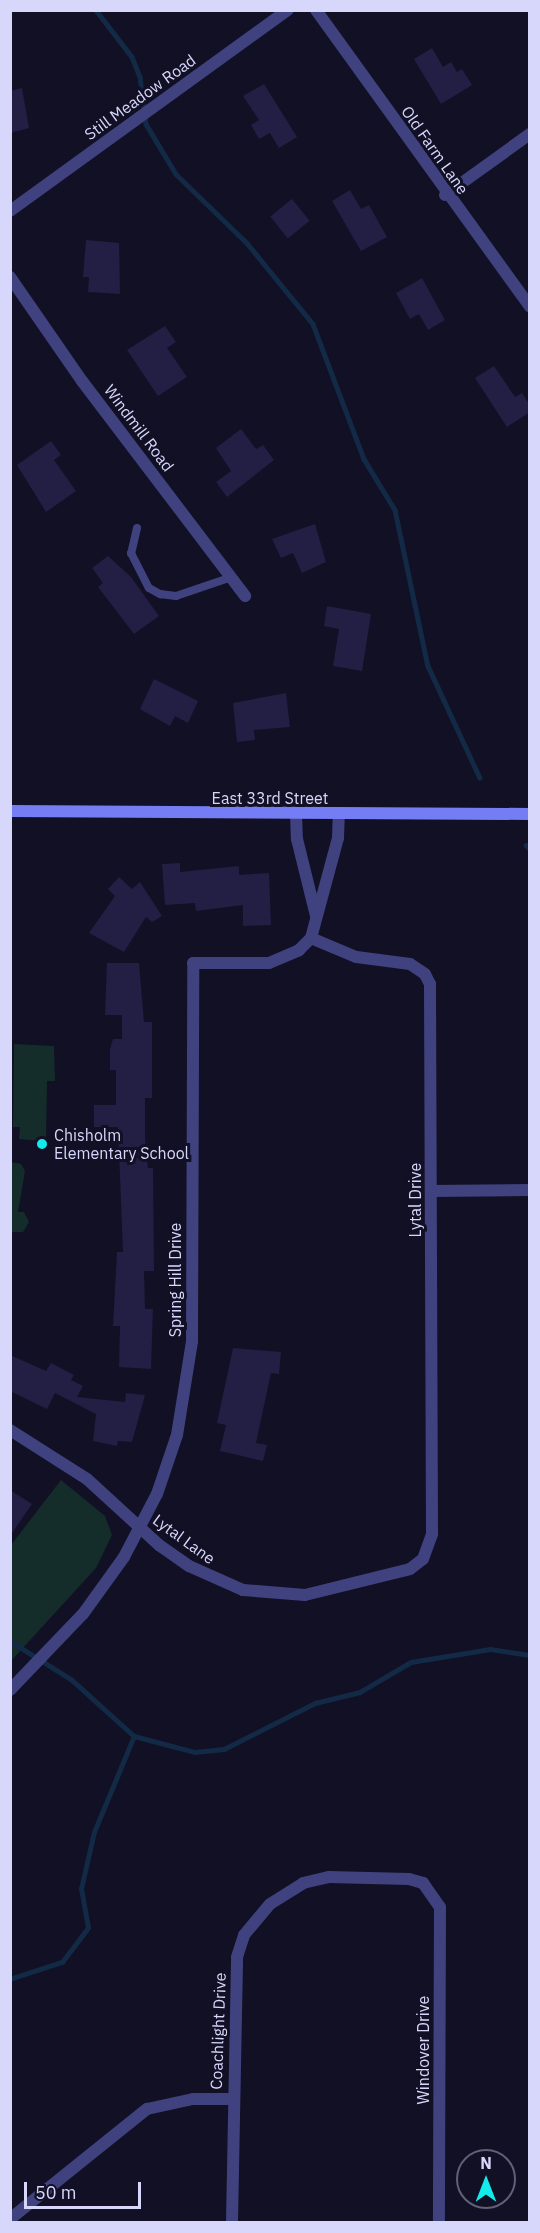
<!DOCTYPE html>
<style>
body{margin:0}
#map{position:relative;width:540px;height:2233px;overflow:hidden;background:#121024;font-family:"IBM Plex Sans",sans-serif}
div>[style]{position:absolute}
[style*='--x']{left:calc(var(--x)*1px);top:calc(var(--y)*1px);width:calc(var(--w)*1px);rotate:calc(var(--a)*1deg)}
.green>*{inset:0;background:#142d2a}
.stream>*{height:4.5px;margin:-2.25px;padding:0 2.25px;transform-origin:2.25px;border-radius:2.25px;background:#122a46}
.building>*{inset:0;background:#221e44;transform-origin:0 0}
.lane>*{height:8px;margin:-4px;padding:0 4px;transform-origin:4px;border-radius:4px;background:#3f427f}
.street>*{height:12px;margin:-6px;padding:0 6px;transform-origin:6px;border-radius:6px;background:#3f427f}
.secondary>*{height:12px;margin:-6px;padding:0 6px;transform-origin:6px;border-radius:6px;background:#757df5}
.dots>*{width:16px;height:16px;translate:-50% -50%;box-sizing:border-box;border:3px solid #121024;border-radius:50%}
span{translate:-50% -50%;white-space:nowrap;text-align:center;line-height:1.15;-webkit-text-stroke:6px #121024;paint-order:stroke}
.street-label{font-size:16px;color:#d7d7fc}
.poi-label{font-size:16px;color:#d7d7fc}
.left{translate:0 -50%;text-align:left}
.frame{position:absolute;inset:0;border:12px solid #d7d7fc;pointer-events:none}
.north{position:absolute;left:456px;top:2149px;width:60px;height:60px;box-sizing:border-box;background:#121024;border:2px solid #61607a;border-radius:50%;rotate:0deg;font-size:16px;font-weight:700;line-height:24px;text-align:center;color:#d7d7fc}
.north::after{content:'';display:block;margin:auto;width:21px;height:27px;background:#12eaec;clip-path:polygon(50% 0,100% 100%,50% 72%,0 100%)}
.scale{position:absolute;left:24px;top:2182px;width:117px;height:27px;box-sizing:border-box;border:3px solid #d7d7fc;border-top:0;padding-left:8px;font-size:18px;line-height:21px;white-space:nowrap;color:#d7d7fc;-webkit-text-stroke:4px #121024;paint-order:stroke}
</style>
<div id="map">
<div class="green">
<i style="clip-path:polygon(14px 1044px,54px 1046px,55px 1081px,47px 1081px,46px 1138px,42px 1141px,19px 1139px,20px 1127px,13px 1127px)"></i>
<i style="clip-path:polygon(11px 1162px,21px 1164px,25px 1171px,18px 1212px,24px 1212px,29px 1222px,23px 1232px,11px 1232px)"></i>
<i style="clip-path:polygon(61px 1480px,105px 1516px,112px 1535px,96px 1568px,11px 1661px,11px 1545px)"></i>
</div>
<div class="stream">
<i style="--x:96;--y:10;--w:59;--a:52.5"></i>
<i style="--x:132;--y:57;--w:22;--a:68"></i>
<i style="--x:140;--y:77;--w:47;--a:82.7"></i>
<i style="--x:146;--y:124;--w:58;--a:59"></i>
<i style="--x:176;--y:174;--w:99;--a:44.2"></i>
<i style="--x:247;--y:243;--w:104;--a:50.8"></i>
<i style="--x:313;--y:324;--w:144;--a:69.3"></i>
<i style="--x:364;--y:459;--w:60;--a:58.7"></i>
<i style="--x:395;--y:510;--w:159;--a:78.1"></i>
<i style="--x:428;--y:666;--w:123;--a:65.1"></i>
<i style="--x:526;--y:845;--w:6;--a:45"></i>
<i style="--x:10;--y:1641;--w:72;--a:31.9"></i>
<i style="--x:71;--y:1679;--w:85;--a:42.1"></i>
<i style="--x:134;--y:1736;--w:63;--a:14.7"></i>
<i style="--x:195;--y:1752;--w:29;--a:-6"></i>
<i style="--x:224;--y:1749;--w:102;--a:-26.8"></i>
<i style="--x:315;--y:1703;--w:46;--a:-13.7"></i>
<i style="--x:360;--y:1692;--w:59;--a:-30.5"></i>
<i style="--x:411;--y:1662;--w:80;--a:-9.3"></i>
<i style="--x:490;--y:1649;--w:40;--a:8.5"></i>
<i style="--x:10;--y:1979;--w:55;--a:-18.1"></i>
<i style="--x:62;--y:1962;--w:43;--a:-52.6"></i>
<i style="--x:88;--y:1928;--w:40;--a:-100"></i>
<i style="--x:81;--y:1889;--w:58;--a:-77.2"></i>
<i style="--x:94;--y:1832;--w:104;--a:-67.4"></i>
</div>
<div class="building">
<i style="clip-path:polygon(432px 48px,443px 67px,451px 62px,457px 72px,462px 69px,472px 85px,441px 104px,414px 59px)"></i>
<i style="clip-path:polygon(264px 84px,297px 137px,279px 148px,270px 133px,259px 139px,251px 125px,259px 120px,243px 96px)"></i>
<i style="clip-path:polygon(22px 88px,29px 128px,10px 133px,10px 91px)"></i>
<i style="clip-path:polygon(350px 190px,361px 209px,369px 205px,387px 237px,361px 251px,332px 201px)"></i>
<i style="left:292px;top:199px;width:28px;height:28px;rotate:51deg"></i>
<i style="clip-path:polygon(86px 240px,119px 243px,120px 294px,88px 292px,89px 277px,83px 277px)"></i>
<i style="clip-path:polygon(422px 278px,445px 320px,428px 330px,419px 314px,410px 319px,396px 293px)"></i>
<i style="clip-path:polygon(165px 326px,176px 342px,167px 348px,187px 377px,158px 396px,127px 350px)"></i>
<i style="clip-path:polygon(494px 366px,515px 397px,522px 393px,530px 405px,530px 412px,507px 427px,475px 378px)"></i>
<i style="clip-path:polygon(241px 429px,256px 449px,263px 445px,274px 460px,227px 497px,216px 482px,231px 471px,216px 448px)"></i>
<i style="clip-path:polygon(51px 441px,61px 455px,54px 460px,76px 491px,46px 512px,17px 465px)"></i>
<i style="clip-path:polygon(315px 524px,326px 562px,302px 573px,293px 553px,281px 558px,272px 539px)"></i>
<i style="clip-path:polygon(108px 556px,131px 577px,159px 616px,134px 634px,98px 587px,103px 583px,92px 568px)"></i>
<i style="clip-path:polygon(327px 606px,371px 614px,362px 671px,333px 666px,339px 629px,324px 626px)"></i>
<i style="clip-path:polygon(154px 679px,198px 701px,188px 723px,175px 716px,170px 726px,140px 709px)"></i>
<i style="clip-path:polygon(286px 693px,290px 727px,254px 730px,255px 740px,237px 742px,233px 703px)"></i>
<i style="clip-path:polygon(180px 863px,180px 872px,239px 866px,239px 875px,269px 873px,271px 925px,243px 926px,243px 905px,196px 911px,195px 903px,165px 905px,162px 864px)"></i>
<i style="clip-path:polygon(119px 877px,132px 889px,140px 882px,162px 916px,152px 922px,146px 917px,124px 952px,89px 933px,115px 896px,108px 889px)"></i>
<i style="clip-path:polygon(107px 963px,139px 963px,144px 1022px,152px 1022px,152px 1098px,145px 1098px,145px 1138px,148px 1168px,153px 1168px,154px 1271px,144px 1271px,145px 1309px,153px 1309px,151px 1369px,119px 1367px,120px 1326px,113px 1326px,117px 1252px,123px 1252px,118px 1127px,94px 1127px,94px 1105px,116px 1105px,116px 1070px,110px 1070px,110px 1049px,113px 1039px,122px 1039px,122px 1015px,105px 1015px)"></i>
<i style="clip-path:polygon(233px 1348px,281px 1352px,279px 1374px,271px 1373px,256px 1443px,267px 1445px,263px 1461px,220px 1451px,226px 1425px,217px 1423px)"></i>
<i style="clip-path:polygon(10px 1355px,46px 1371px,51px 1363px,74px 1375px,71px 1380px,83px 1386px,77px 1397px,125px 1402px,126px 1393px,145px 1395px,132px 1442px,118px 1441px,117px 1446px,93px 1441px,96px 1414px,55px 1393px,47px 1409px,10px 1391px)"></i>
<i style="clip-path:polygon(10px 1490px,32px 1504px,10px 1536px)"></i>
</div>
<div class="lane">
<i style="--x:137;--y:528;--w:26;--a:103"></i>
<i style="--x:131;--y:553;--w:39;--a:63"></i>
<i style="--x:149;--y:588;--w:13;--a:29"></i>
<i style="--x:160;--y:594;--w:16;--a:7"></i>
<i style="--x:176;--y:596;--w:59;--a:-18.7"></i>
</div>
<div class="street">
<i style="--x:316;--y:10;--w:366;--a:54.2"></i>
<i style="--x:445;--y:195;--w:105;--a:-35.7"></i>
<i style="--x:10;--y:211;--w:343;--a:-35.9"></i>
<i style="--x:10;--y:277;--w:126;--a:55.3"></i>
<i style="--x:82;--y:381;--w:270;--a:52.8"></i>
<i style="--x:296;--y:814;--w:25;--a:88"></i>
<i style="--x:297;--y:839;--w:79;--a:76.1"></i>
<i style="--x:431;--y:1191;--w:99;--a:-0.6"></i>
<i style="--x:10;--y:1430;--w:91;--a:32.5"></i>
<i style="--x:87;--y:1479;--w:98;--a:42.5"></i>
<i style="--x:159;--y:1545;--w:37;--a:35"></i>
<i style="--x:189;--y:1566;--w:59;--a:24"></i>
<i style="--x:243;--y:1590;--w:62;--a:4.6"></i>
<i style="--x:305;--y:1595;--w:108;--a:-13.9"></i>
<i style="--x:410;--y:1569;--w:16;--a:-38"></i>
<i style="--x:423;--y:1559;--w:27;--a:-70"></i>
<i style="--x:432;--y:1534;--w:550;--a:-90.21"></i>
<i style="--x:430;--y:984;--w:11;--a:-117"></i>
<i style="--x:425;--y:974;--w:18;--a:-146"></i>
<i style="--x:410;--y:964;--w:54;--a:-172.6"></i>
<i style="--x:356;--y:957;--w:49;--a:-157.1"></i>
<i style="--x:10;--y:1690;--w:105;--a:-46.2"></i>
<i style="--x:83;--y:1614;--w:70;--a:-54.3"></i>
<i style="--x:124;--y:1557;--w:71;--a:-62.4"></i>
<i style="--x:157;--y:1494;--w:62;--a:-71.3"></i>
<i style="--x:177;--y:1435;--w:95;--a:-80.9"></i>
<i style="--x:192;--y:1341;--w:378;--a:-89.8"></i>
<i style="--x:193;--y:963;--w:76;--a:0"></i>
<i style="--x:269;--y:963;--w:33;--a:-23"></i>
<i style="--x:299;--y:950;--w:17;--a:-45"></i>
<i style="--x:311;--y:938;--w:104;--a:-74.9"></i>
<i style="--x:338;--y:838;--w:24;--a:-88"></i>
<i style="--x:10;--y:2219;--w:176;--a:-38.8"></i>
<i style="--x:147;--y:2109;--w:47;--a:-12.3"></i>
<i style="--x:193;--y:2099;--w:39;--a:0"></i>
<i style="--x:232;--y:2222;--w:265;--a:-88.9"></i>
<i style="--x:237;--y:1957;--w:23;--a:-72"></i>
<i style="--x:244;--y:1935;--w:40;--a:-50"></i>
<i style="--x:270;--y:1904;--w:39;--a:-32"></i>
<i style="--x:303;--y:1883;--w:27;--a:-13"></i>
<i style="--x:329;--y:1877;--w:80;--a:1.4"></i>
<i style="--x:409;--y:1879;--w:15;--a:16"></i>
<i style="--x:423;--y:1883;--w:29;--a:55"></i>
<i style="--x:440;--y:1907;--w:315;--a:90.2"></i>
</div>
<div class="secondary">
<i style="--x:10;--y:811;--w:520;--a:0.33"></i>
</div>
<div class="dots">
<i style="left:42px;top:1144px;background:#12eaec"></i>
</div>
<div class="street-label">
<span style="left:140px;top:97px;rotate:-36deg">Still Meadow Road</span>
<span style="left:435px;top:150px;rotate:55deg">Old Farm Lane</span>
<span style="left:139px;top:428px;rotate:53deg">Windmill Road</span>
<span style="left:270px;top:798px">East 33rd Street</span>
<span style="left:415px;top:1200px;rotate:-90deg">Lytal Drive</span>
<span style="left:175px;top:1280px;rotate:-90deg">Spring Hill Drive</span>
<span style="left:184px;top:1539px;rotate:36deg">Lytal Lane</span>
<span style="left:218px;top:2031px;rotate:-88deg">Coachlight Drive</span>
<span style="left:423px;top:2050px;rotate:-90deg">Windover Drive</span>
</div>
<div class="poi-label">
<span class="left" style="left:54px;top:1144px">Chisholm<br>Elementary School</span>
</div>
<div class="frame"></div>
<div class="north">N</div>
<div class="scale">50 m</div>
</div>
